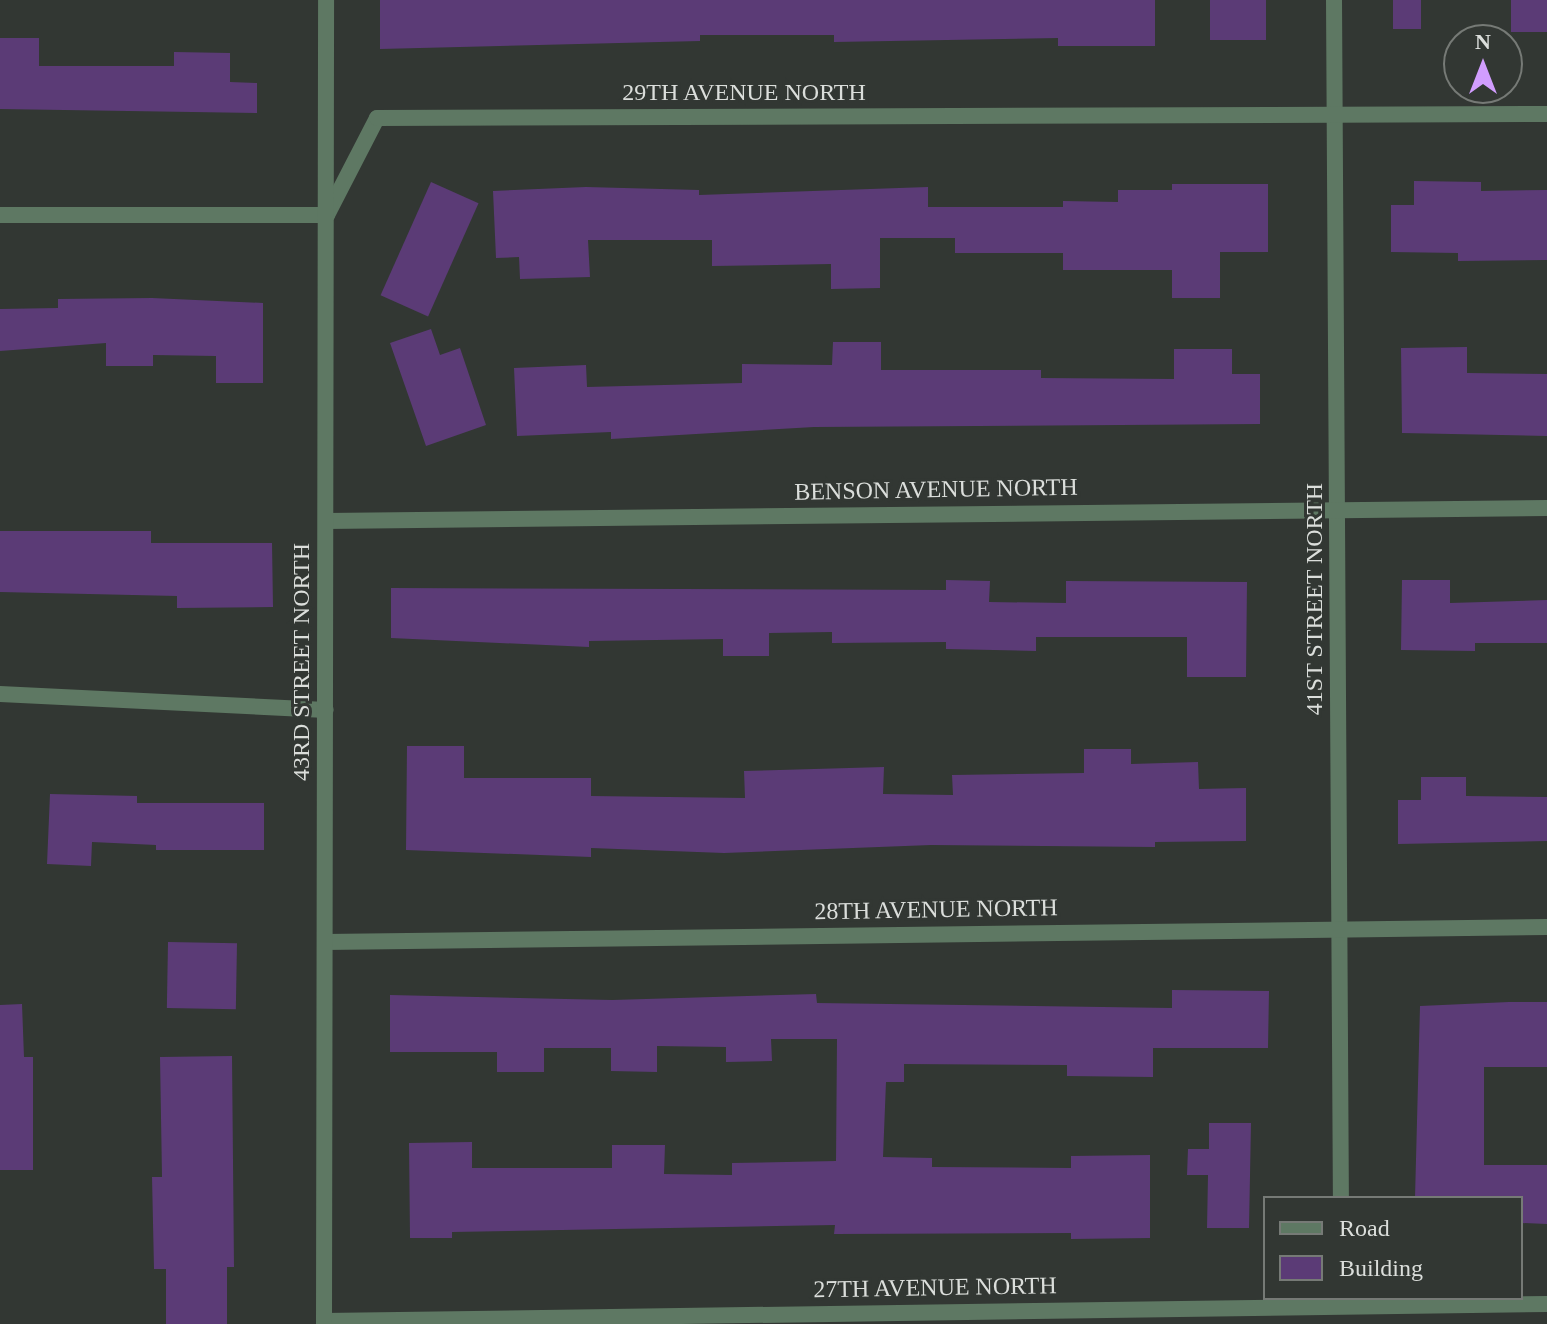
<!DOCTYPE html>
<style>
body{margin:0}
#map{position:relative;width:1547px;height:1324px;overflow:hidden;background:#323733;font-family:"Times New Roman",serif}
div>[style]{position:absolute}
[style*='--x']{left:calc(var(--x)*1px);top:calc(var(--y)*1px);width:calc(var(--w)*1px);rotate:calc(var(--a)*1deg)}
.building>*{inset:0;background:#5b3b76;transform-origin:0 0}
.street>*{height:16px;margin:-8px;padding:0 8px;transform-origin:8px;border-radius:8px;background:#5e7863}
span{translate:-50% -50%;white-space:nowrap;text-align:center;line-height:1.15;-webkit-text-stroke:6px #323733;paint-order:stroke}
.street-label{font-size:24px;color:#dbdedb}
.legend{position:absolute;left:1263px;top:1196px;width:260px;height:104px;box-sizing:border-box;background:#323733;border:2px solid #767a76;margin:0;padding:10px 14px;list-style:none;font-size:24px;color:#dbdedb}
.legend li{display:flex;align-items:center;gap:16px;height:40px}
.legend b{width:40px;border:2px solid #767a76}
.north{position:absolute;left:1443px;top:24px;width:80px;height:80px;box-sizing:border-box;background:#323733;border:2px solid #767a76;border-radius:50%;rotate:0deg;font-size:22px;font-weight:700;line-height:32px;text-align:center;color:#dbdedb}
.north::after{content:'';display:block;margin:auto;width:28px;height:36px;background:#d19dfe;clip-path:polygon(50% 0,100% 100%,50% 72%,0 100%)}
</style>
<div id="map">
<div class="building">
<i style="clip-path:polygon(380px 0,1155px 0,1155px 46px,1058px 46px,1058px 38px,834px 42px,834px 35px,700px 35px,700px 41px,380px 49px)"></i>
<i style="left:1210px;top:0;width:56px;height:40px"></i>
<i style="left:1393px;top:0;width:28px;height:29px"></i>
<i style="left:1511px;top:0;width:36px;height:32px"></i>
<i style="clip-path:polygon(0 38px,39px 38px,39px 66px,174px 66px,174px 52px,230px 53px,230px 82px,257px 83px,257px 113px,0 109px)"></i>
<i style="clip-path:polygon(1414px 181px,1481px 182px,1481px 191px,1547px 190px,1547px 260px,1458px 261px,1458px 253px,1391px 252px,1391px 205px,1414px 205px)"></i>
<i style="left:431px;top:182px;width:52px;height:124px;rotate:24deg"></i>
<i style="clip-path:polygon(1172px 184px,1268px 184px,1268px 252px,1220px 252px,1220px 298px,1172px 298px,1172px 270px,1063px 270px,1063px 253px,955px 253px,955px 238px,880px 238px,880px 288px,831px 289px,831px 264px,712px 266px,712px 240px,588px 240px,590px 277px,520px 279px,519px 257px,496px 258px,493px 191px,586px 187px,699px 190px,699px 195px,928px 187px,928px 207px,1063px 207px,1063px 201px,1118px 202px,1118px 190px,1172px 190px)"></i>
<i style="clip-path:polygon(152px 298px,263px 303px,263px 383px,216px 383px,216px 356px,153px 355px,153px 366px,106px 366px,106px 343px,0 351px,0 309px,58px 308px,58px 299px)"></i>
<i style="clip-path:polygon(431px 329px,440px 355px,460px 348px,486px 425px,426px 446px,390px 343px)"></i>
<i style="clip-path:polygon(833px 342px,881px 342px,881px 370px,1041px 370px,1041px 378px,1174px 379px,1174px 349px,1232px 349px,1232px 374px,1260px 374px,1260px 424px,814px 427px,611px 439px,611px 432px,517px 436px,514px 368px,586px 365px,587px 387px,742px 383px,742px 364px,832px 365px)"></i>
<i style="clip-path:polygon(1467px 347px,1467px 373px,1547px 374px,1547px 436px,1402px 433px,1401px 348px)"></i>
<i style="clip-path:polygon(0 531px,151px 531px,151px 543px,272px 543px,273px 607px,177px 608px,177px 596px,0 592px)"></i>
<i style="clip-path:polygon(946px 580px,990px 581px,989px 602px,1066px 603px,1066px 581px,1247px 582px,1246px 677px,1187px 677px,1187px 637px,1036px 637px,1036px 651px,946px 649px,946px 642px,832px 643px,832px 632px,769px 633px,769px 656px,723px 656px,723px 639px,589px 641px,589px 647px,391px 638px,391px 588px,946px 590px)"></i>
<i style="clip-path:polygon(1402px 580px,1450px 580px,1450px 603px,1547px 600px,1547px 643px,1475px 643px,1475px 651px,1401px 650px)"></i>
<i style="clip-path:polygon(407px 746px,464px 746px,464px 778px,591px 778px,591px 796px,745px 798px,744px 771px,884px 767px,883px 794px,953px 795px,952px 775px,1084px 773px,1084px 749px,1131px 749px,1131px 764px,1198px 762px,1199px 789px,1246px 788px,1246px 841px,1155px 842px,1155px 847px,931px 845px,724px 853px,591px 848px,591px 857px,406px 850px)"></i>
<i style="clip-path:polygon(1421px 777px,1466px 777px,1466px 796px,1547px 797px,1547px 841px,1398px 844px,1398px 800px,1421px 800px)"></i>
<i style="clip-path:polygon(50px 794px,137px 796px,137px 803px,264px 803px,264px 850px,156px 850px,156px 845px,92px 842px,91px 866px,47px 864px)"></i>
<i style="left:168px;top:942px;width:69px;height:66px;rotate:1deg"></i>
<i style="clip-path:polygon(1172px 990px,1269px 991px,1268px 1048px,1153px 1048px,1153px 1077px,1067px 1076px,1067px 1065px,904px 1064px,904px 1082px,886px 1082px,883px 1157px,932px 1158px,932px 1167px,1071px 1168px,1071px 1156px,1150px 1155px,1150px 1238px,1071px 1239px,1071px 1233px,834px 1234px,835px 1225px,452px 1232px,452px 1238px,410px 1238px,409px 1143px,472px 1142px,472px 1168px,612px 1168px,612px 1145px,665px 1145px,664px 1174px,732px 1175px,732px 1163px,836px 1161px,837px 1039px,771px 1039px,772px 1061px,726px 1062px,726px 1047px,657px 1046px,657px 1072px,611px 1071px,611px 1048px,544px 1048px,544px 1072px,497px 1072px,497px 1052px,390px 1052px,390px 995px,612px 1000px,816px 994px,817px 1003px,1172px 1008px)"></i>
<i style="clip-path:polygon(1509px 1002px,1547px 1002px,1547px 1067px,1484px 1067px,1484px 1165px,1547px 1165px,1547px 1224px,1521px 1223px,1521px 1198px,1415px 1198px,1420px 1006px)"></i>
<i style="clip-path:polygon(22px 1004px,24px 1057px,33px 1057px,33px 1170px,0 1170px,0 1005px)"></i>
<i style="clip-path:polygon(232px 1056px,234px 1267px,227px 1267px,227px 1324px,166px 1324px,166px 1269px,154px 1269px,152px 1177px,162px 1177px,160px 1057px)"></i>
<i style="clip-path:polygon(1209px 1123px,1251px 1123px,1249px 1228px,1207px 1228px,1208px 1175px,1187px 1175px,1188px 1149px,1209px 1149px)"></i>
</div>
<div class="street">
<i style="--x:1334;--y:0;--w:1198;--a:89.67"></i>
<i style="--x:0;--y:215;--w:327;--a:0"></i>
<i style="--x:327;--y:215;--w:109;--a:-62.7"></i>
<i style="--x:377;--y:118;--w:1170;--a:-0.2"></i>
<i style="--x:326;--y:521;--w:1221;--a:-0.61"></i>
<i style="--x:0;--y:694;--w:326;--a:2.8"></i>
<i style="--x:325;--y:942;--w:1222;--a:-0.7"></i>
<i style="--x:324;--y:1321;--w:1223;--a:-0.8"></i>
<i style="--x:324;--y:1324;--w:1324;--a:-89.91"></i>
</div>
<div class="street-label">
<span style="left:744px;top:93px">29TH AVENUE NORTH</span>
<span style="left:936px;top:490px;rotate:-1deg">BENSON AVENUE NORTH</span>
<span style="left:1315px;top:599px;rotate:-90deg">41ST STREET NORTH</span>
<span style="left:302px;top:662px;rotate:-90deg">43RD STREET NORTH</span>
<span style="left:936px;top:910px;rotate:-1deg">28TH AVENUE NORTH</span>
<span style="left:935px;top:1288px;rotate:-1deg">27TH AVENUE NORTH</span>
</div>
<ul class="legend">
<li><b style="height:10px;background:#5e7863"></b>Road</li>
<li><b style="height:22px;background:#5b3b76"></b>Building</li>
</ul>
<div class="north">N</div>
</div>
